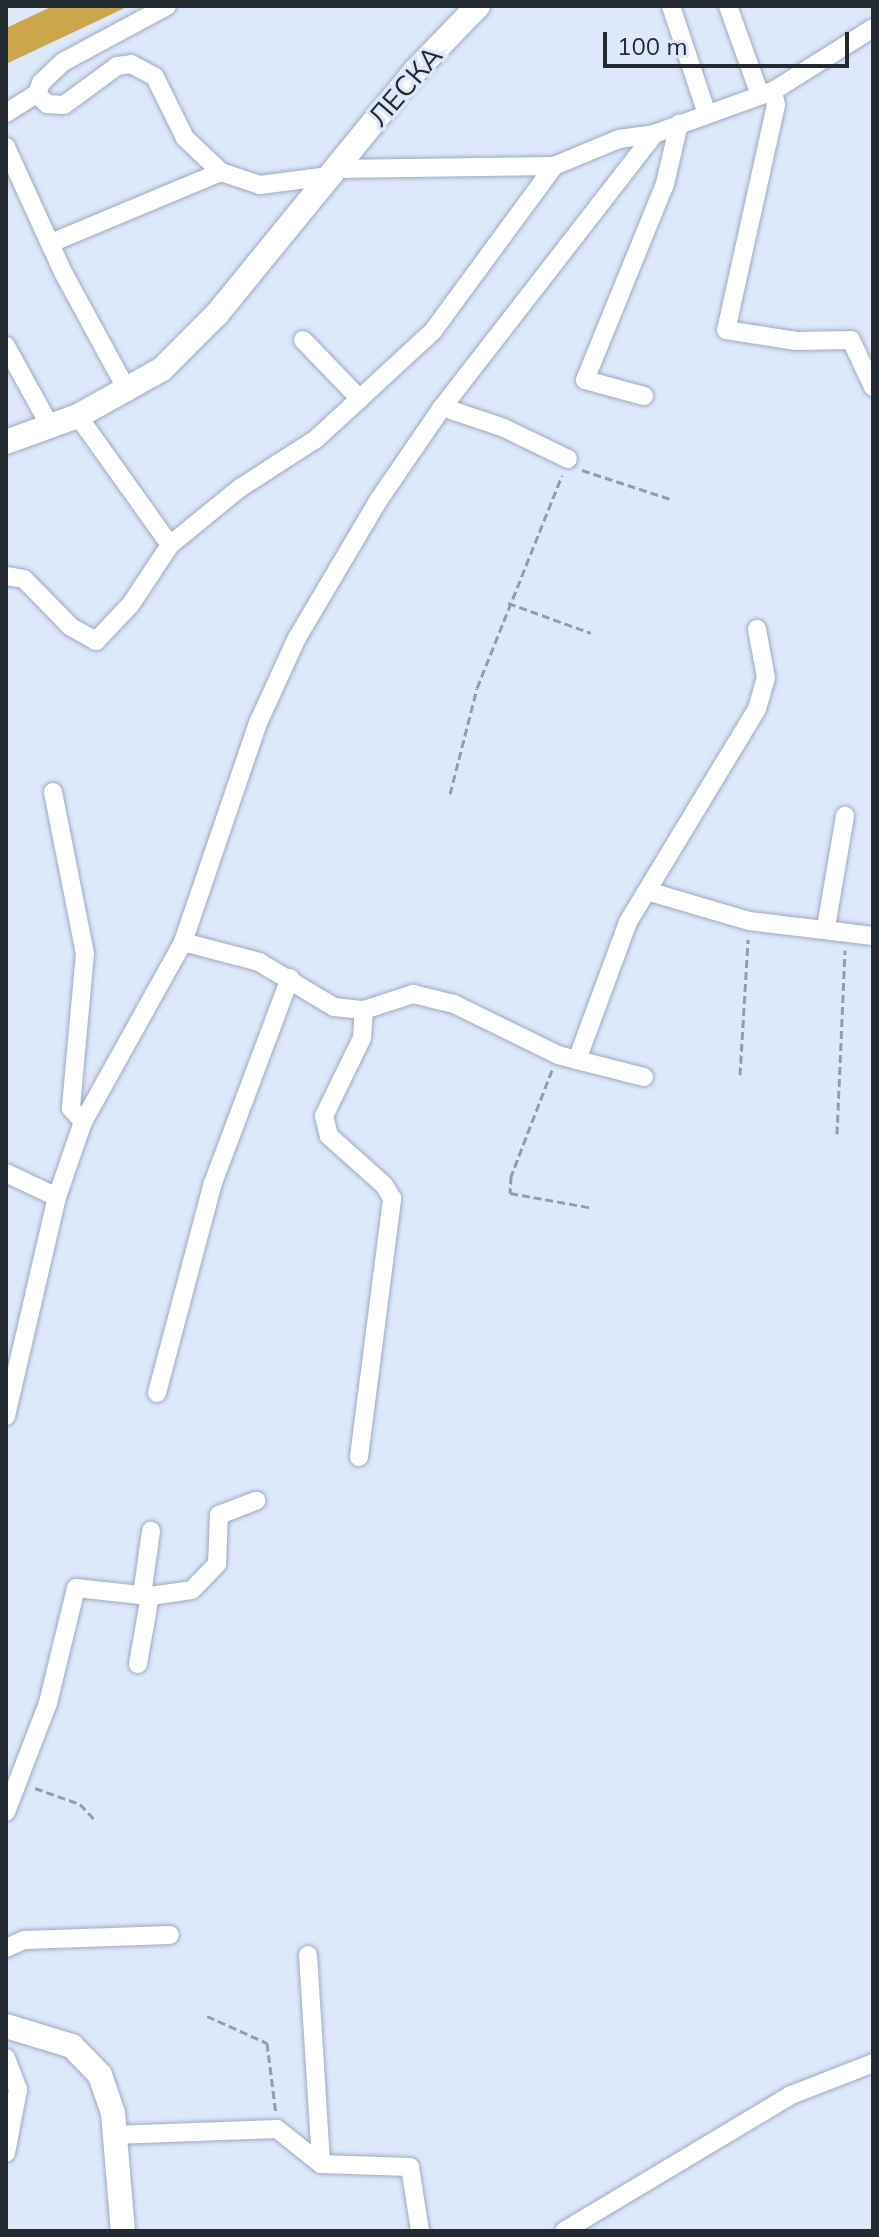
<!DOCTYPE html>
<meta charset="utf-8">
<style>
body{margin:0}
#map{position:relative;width:879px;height:2237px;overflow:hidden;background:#dde9fb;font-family:Mulish,sans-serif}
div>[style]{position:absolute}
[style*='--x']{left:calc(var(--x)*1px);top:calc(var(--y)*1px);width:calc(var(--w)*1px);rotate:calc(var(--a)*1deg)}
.water>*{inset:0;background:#cca64a}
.path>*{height:3px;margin-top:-1.5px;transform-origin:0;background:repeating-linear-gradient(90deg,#939caa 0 8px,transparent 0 12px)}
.roads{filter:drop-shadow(0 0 2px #9daac0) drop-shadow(0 0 2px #9daac0)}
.street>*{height:18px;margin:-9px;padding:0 9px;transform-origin:9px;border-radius:9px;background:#fff}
.secondary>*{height:24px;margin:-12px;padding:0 12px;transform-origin:12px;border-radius:12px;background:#fff}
span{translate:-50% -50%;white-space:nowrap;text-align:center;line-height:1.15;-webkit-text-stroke:7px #dde9fb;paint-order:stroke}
.street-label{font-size:28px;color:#232931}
.frame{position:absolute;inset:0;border:8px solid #232931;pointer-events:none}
.scale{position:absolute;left:603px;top:32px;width:246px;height:36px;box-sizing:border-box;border:4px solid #232931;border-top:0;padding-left:10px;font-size:24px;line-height:28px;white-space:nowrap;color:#232931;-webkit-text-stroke:6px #dde9fb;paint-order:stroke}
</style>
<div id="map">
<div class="water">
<i style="clip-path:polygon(53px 6px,129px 6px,6px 64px,6px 28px)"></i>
</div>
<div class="path">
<i style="--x:582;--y:470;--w:93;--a:18.2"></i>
<i style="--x:508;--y:603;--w:88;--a:19.9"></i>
<i style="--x:450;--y:794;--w:109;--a:-75.7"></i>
<i style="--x:477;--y:688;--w:229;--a:-68.2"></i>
<i style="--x:552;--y:1070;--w:114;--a:111.1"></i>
<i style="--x:511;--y:1176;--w:17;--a:93"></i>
<i style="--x:510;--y:1193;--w:84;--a:10.2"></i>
<i style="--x:740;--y:1075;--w:136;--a:-86.6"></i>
<i style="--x:837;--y:1134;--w:184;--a:-87.5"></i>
<i style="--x:35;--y:1788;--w:48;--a:19.6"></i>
<i style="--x:80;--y:1804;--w:23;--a:47"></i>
<i style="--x:207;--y:2016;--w:66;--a:24.2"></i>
<i style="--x:267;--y:2043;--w:72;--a:82.8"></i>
</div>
<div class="roads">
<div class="street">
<i style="--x:671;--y:6;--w:114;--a:71.6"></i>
<i style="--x:728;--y:6;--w:95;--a:70.2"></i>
<i style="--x:773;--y:91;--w:14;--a:78"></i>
<i style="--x:776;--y:105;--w:230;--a:102.5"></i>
<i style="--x:726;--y:330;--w:71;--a:8.9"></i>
<i style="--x:796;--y:341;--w:55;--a:-1"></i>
<i style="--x:851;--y:340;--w:52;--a:64.9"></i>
<i style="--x:37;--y:94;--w:14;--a:45"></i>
<i style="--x:47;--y:104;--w:17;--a:3"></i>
<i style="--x:64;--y:105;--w:66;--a:-36.3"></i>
<i style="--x:117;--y:66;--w:14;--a:-8"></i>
<i style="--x:131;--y:64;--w:27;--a:28"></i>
<i style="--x:155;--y:77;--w:68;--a:63.8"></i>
<i style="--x:185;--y:138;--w:50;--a:43.4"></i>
<i style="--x:221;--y:172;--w:41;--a:18.4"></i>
<i style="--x:260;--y:185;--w:70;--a:-7.4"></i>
<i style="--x:6;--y:113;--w:36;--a:-32"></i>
<i style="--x:37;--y:94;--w:12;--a:-70"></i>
<i style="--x:41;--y:83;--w:30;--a:-44"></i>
<i style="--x:63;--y:62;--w:118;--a:-28.3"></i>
<i style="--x:6;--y:147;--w:140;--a:65.5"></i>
<i style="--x:64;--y:274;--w:134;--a:61.5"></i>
<i style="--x:335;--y:169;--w:219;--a:-0.8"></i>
<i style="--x:554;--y:166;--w:70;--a:-22.6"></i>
<i style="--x:619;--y:139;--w:35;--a:-8"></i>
<i style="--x:654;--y:134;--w:127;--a:-19.9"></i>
<i style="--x:773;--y:91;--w:118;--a:-32.2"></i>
<i style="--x:51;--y:243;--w:184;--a:-22.7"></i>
<i style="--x:303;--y:340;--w:82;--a:46"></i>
<i style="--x:6;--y:346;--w:91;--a:61.2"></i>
<i style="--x:644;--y:396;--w:61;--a:-164.8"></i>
<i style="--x:585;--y:380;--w:212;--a:-67.8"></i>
<i style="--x:665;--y:184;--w:62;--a:-76.9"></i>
<i style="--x:442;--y:407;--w:65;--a:18.7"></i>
<i style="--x:504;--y:428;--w:71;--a:25.8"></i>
<i style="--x:78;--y:416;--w:158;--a:54.5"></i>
<i style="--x:6;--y:576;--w:18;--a:9"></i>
<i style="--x:24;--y:579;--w:67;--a:45.6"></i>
<i style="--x:71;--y:627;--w:29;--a:29"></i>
<i style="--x:96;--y:641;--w:51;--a:-46.6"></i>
<i style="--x:131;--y:604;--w:71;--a:-56.5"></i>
<i style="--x:170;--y:545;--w:90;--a:-39.2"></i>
<i style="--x:240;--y:488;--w:90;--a:-32.8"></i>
<i style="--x:316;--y:439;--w:159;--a:-42.7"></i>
<i style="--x:433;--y:331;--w:205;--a:-53.7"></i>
<i style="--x:53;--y:792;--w:164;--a:78.8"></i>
<i style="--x:85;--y:953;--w:156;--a:95.2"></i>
<i style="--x:71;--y:1108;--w:18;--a:49"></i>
<i style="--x:647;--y:891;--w:106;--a:16.4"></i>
<i style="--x:749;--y:921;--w:125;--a:6.9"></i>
<i style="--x:826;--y:927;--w:113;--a:-80.3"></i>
<i style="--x:183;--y:942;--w:79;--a:14.7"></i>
<i style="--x:259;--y:962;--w:87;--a:31"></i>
<i style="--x:334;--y:1007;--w:30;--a:6"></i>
<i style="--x:364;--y:1010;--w:52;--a:-18.1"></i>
<i style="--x:413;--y:994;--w:42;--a:13.7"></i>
<i style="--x:454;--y:1004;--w:116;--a:26.1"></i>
<i style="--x:558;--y:1055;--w:20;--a:15"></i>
<i style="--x:577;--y:1060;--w:147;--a:-69.7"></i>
<i style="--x:628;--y:922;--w:249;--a:-58.8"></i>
<i style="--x:757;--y:709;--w:32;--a:-74"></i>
<i style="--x:766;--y:678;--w:50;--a:-100.4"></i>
<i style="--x:577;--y:1060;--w:69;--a:14.2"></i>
<i style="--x:6;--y:1173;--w:56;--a:25.2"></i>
<i style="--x:157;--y:1393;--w:217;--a:-75.1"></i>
<i style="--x:213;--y:1183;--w:219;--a:-69.4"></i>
<i style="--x:6;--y:1416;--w:225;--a:-76.9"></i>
<i style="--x:57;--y:1197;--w:79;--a:-70.9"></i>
<i style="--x:83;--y:1122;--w:206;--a:-60.9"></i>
<i style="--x:183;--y:942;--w:231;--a:-71.1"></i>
<i style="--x:258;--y:723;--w:94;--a:-65.4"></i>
<i style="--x:297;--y:638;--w:159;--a:-59.4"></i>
<i style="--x:378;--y:501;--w:112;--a:-55.6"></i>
<i style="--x:441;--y:409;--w:348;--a:-52.2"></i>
<i style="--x:359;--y:1457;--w:261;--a:-82.7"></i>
<i style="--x:392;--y:1198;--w:15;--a:-122"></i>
<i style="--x:384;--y:1185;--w:74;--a:-138.3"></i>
<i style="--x:329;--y:1136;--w:21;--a:-104"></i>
<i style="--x:324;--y:1116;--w:87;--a:-64"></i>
<i style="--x:362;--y:1038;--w:28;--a:-86"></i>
<i style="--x:142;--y:1595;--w:65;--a:-82"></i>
<i style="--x:138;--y:1664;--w:69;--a:-80"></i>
<i style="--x:6;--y:1812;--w:117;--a:-68.9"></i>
<i style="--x:48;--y:1703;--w:118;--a:-76.3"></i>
<i style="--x:76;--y:1588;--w:74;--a:6.2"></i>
<i style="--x:150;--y:1596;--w:42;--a:-8.1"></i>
<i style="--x:192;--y:1590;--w:36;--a:-46"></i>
<i style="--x:217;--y:1564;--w:49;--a:-87.7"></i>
<i style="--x:219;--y:1515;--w:40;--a:-21"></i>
<i style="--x:6;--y:1948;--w:20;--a:-24"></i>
<i style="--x:24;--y:1940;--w:146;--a:-2"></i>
<i style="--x:308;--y:1955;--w:209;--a:86.4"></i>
<i style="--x:321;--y:2164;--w:89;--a:1.9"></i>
<i style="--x:410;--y:2167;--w:65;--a:81.1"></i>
<i style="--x:6;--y:2058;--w:34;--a:69"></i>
<i style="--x:18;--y:2090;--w:64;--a:100.8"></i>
<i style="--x:114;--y:2135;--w:163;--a:-2.1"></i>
<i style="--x:277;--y:2129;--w:56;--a:38.5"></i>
<i style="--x:564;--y:2231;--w:265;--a:-30.9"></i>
<i style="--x:791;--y:2095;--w:88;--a:-21.3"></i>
</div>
<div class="secondary">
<i style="--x:6;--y:442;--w:77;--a:-19.9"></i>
<i style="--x:78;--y:416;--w:96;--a:-29.2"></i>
<i style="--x:162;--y:369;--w:78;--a:-45"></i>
<i style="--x:217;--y:314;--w:315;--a:-50.8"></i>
<i style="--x:416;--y:70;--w:89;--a:-45.9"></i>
<i style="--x:6;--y:2026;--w:69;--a:16.9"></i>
<i style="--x:72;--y:2046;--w:40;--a:46"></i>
<i style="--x:100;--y:2075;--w:40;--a:71.1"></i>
<i style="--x:113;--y:2113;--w:118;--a:85.2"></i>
</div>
</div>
<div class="street-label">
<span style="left:405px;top:86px;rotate:-49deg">ЛЕСКА</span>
</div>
<div class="frame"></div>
<div class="scale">100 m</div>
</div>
